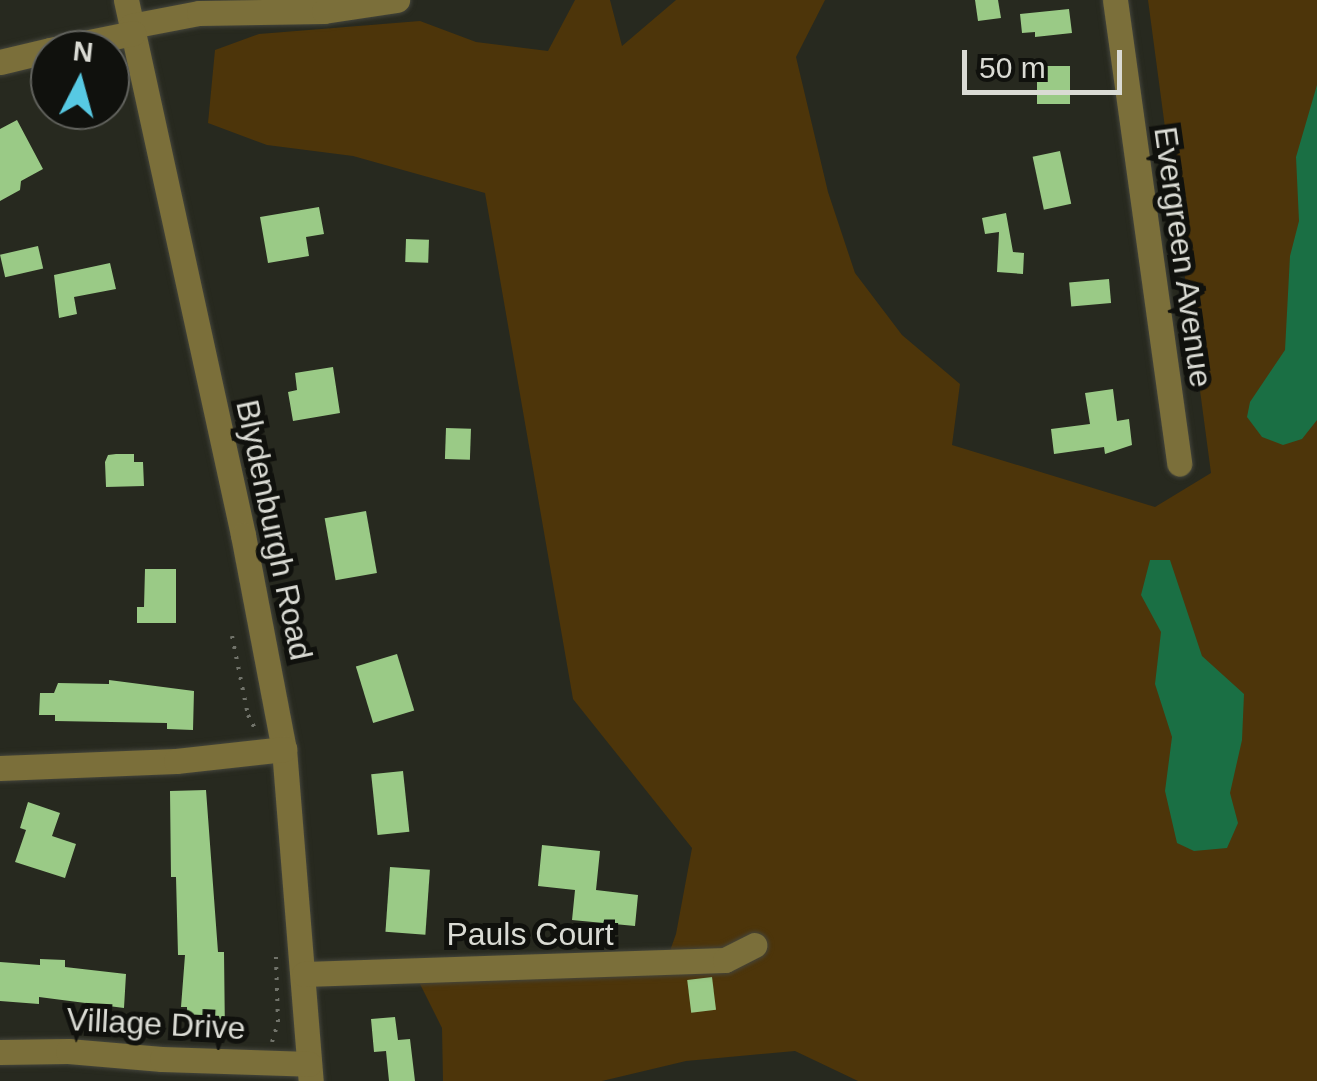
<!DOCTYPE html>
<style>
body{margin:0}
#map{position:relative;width:1317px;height:1081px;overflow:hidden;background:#27291f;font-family:Helvetica,sans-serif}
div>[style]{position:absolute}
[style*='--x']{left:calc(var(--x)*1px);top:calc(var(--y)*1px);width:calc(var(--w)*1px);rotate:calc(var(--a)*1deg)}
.green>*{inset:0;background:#4d350a}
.water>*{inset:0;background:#1a6f44}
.building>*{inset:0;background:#9aca86;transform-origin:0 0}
.path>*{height:4px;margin-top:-2px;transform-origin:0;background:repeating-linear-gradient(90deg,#71736a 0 2.5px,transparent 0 10.5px)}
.roads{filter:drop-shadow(0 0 2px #44453c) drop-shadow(0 0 2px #44453c)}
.minor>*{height:25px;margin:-12.5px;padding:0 12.5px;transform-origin:12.5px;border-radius:12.5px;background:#7b6f3a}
span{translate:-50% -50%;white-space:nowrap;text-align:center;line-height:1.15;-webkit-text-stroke:10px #10110d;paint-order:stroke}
.street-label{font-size:32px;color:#dadbd4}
.north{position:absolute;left:30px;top:30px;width:100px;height:100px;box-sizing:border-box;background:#10110d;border:2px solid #61625d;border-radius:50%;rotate:6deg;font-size:28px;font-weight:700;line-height:40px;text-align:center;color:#dadbd4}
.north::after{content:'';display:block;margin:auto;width:35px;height:45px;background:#57c9e3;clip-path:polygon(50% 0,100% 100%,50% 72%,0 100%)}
.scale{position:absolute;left:962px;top:50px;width:160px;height:45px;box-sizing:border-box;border:5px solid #dadbd4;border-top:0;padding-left:12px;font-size:30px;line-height:35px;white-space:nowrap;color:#dadbd4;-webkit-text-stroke:8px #10110d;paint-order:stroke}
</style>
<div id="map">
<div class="green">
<i style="clip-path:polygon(575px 0,610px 0,622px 46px,676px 0,825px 0,796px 57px,828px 192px,855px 273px,902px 335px,960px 384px,952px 445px,1155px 507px,1211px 473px,1148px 0,1317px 0,1317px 1081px,858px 1081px,795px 1051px,686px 1061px,602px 1081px,443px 1081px,442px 1028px,416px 976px,662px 973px,676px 934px,692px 848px,573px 699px,485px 193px,353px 156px,267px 145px,208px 123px,215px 50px,259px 34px,420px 21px,476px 42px,548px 51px)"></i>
</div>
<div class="water">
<i style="clip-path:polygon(1317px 85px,1317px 420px,1302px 439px,1283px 445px,1262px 437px,1247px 417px,1250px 402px,1285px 350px,1290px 256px,1299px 221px,1296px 157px)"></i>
<i style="clip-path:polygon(1150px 560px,1170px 560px,1202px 656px,1244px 694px,1242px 740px,1230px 793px,1238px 823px,1227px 848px,1194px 851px,1177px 843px,1165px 791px,1172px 737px,1155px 684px,1161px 632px,1141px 595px)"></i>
</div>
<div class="building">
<i style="clip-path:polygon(975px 0,998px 0,1001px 18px,978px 21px)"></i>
<i style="clip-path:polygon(1069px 9px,1072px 33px,1035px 37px,1035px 32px,1022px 33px,1020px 14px)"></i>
<i style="left:1037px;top:66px;width:33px;height:38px"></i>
<i style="clip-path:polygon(17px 120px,43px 169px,21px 181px,20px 190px,0 201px,0 129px)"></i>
<i style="left:1060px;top:151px;width:54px;height:28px;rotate:78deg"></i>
<i style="clip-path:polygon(319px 207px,324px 234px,306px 237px,309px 256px,268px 263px,260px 217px)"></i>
<i style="clip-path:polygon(1006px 213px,1013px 252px,1024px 253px,1023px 274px,997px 272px,999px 232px,985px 234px,982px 218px)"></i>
<i style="left:406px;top:239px;width:23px;height:23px;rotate:2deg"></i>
<i style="left:38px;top:246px;width:23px;height:39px;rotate:77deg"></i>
<i style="clip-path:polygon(110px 263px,116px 289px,74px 297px,77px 314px,59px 318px,54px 275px)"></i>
<i style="left:1109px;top:279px;width:24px;height:40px;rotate:85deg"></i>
<i style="clip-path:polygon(333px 367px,340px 413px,293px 421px,288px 392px,297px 390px,295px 373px)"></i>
<i style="clip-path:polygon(1113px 389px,1117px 421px,1129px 419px,1132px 445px,1105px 454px,1104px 447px,1054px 454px,1051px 429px,1090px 424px,1085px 393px)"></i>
<i style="left:446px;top:428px;width:25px;height:31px;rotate:2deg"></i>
<i style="clip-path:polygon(116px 454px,134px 454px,134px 462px,143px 462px,144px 486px,106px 487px,105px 462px,108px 455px)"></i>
<i style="left:366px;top:511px;width:63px;height:42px;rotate:80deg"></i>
<i style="clip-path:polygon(145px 569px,176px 569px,176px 623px,137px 623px,137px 607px,144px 607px)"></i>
<i style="left:397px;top:654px;width:59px;height:43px;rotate:73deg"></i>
<i style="clip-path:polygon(109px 680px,194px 691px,193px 730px,167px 729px,167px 723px,55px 721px,55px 715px,39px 715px,40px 693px,54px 693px,58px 683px,109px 684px)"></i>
<i style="left:403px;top:771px;width:61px;height:32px;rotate:84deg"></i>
<i style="clip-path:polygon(206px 790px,218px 952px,224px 952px,225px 1035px,187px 1035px,187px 1007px,181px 1007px,185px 955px,178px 955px,176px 877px,171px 877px,170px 791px)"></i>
<i style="clip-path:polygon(28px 802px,60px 813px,52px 836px,76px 844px,65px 878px,15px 862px,26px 830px,20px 828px)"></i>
<i style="clip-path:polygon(542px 845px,600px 851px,596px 890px,638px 895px,635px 926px,572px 920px,575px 890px,538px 886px)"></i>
<i style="left:390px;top:867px;width:40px;height:65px;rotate:4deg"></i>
<i style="clip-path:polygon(40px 959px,65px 960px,65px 967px,126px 974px,124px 1008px,39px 997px,39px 1004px,0 1001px,0 962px,40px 965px)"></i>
<i style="left:712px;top:977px;width:33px;height:25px;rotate:83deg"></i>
<i style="clip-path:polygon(395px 1017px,398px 1040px,410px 1039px,415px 1081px,389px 1081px,386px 1051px,374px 1052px,371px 1019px)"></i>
</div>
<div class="path">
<i style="--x:232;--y:636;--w:81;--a:78.6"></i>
<i style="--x:248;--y:715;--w:16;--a:63"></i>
<i style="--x:272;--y:1042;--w:21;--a:-73"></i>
<i style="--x:278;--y:1022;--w:65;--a:-91.8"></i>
</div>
<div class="roads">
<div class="minor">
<i style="--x:126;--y:0;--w:548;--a:77.66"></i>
<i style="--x:243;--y:535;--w:218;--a:79.2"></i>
<i style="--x:284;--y:749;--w:333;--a:85.4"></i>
<i style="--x:1115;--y:0;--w:468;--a:82.1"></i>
<i style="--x:131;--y:26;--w:69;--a:-10.8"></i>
<i style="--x:199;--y:13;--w:125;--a:-0.9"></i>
<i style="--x:324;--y:11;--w:74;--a:-8.6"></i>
<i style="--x:50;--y:50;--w:85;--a:-11.6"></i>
<i style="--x:0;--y:62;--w:51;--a:-13.5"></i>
<i style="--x:0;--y:768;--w:176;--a:-2.3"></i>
<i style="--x:176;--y:761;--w:109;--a:-6.3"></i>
<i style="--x:304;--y:974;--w:421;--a:-1.9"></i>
<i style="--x:725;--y:960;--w:33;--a:-27"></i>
<i style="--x:0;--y:1052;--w:68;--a:-0.8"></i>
<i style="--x:68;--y:1051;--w:94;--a:4.9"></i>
<i style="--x:162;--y:1059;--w:147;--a:1.9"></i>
</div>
</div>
<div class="street-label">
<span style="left:1183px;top:257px;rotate:82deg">Evergreen Avenue</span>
<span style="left:274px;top:530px;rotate:78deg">Blydenburgh Road</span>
<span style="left:530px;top:934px">Pauls Court</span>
<span style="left:156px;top:1024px;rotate:3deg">Village Drive</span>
</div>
<div class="north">N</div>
<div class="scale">50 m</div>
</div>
